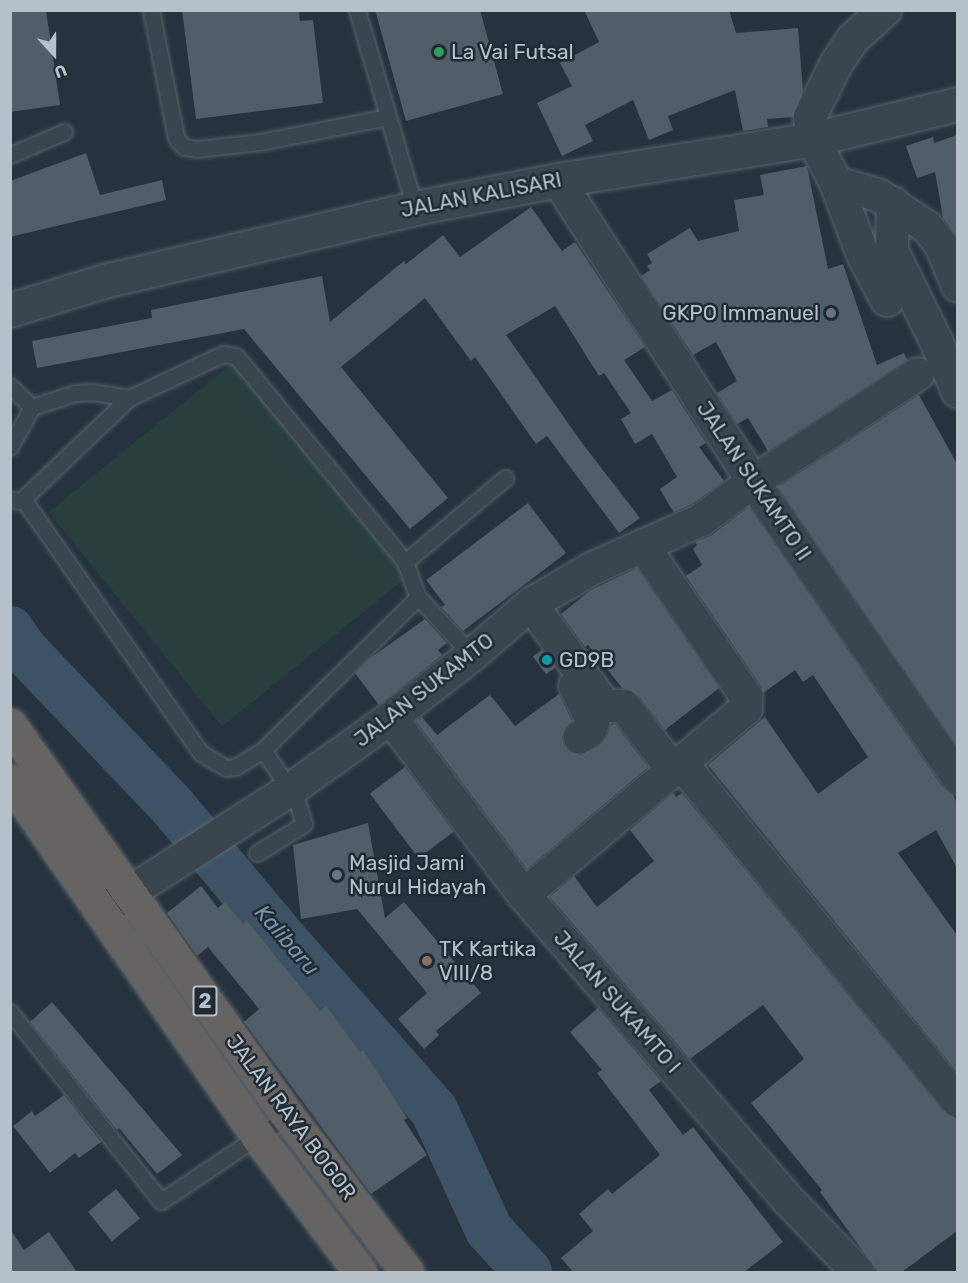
<!DOCTYPE html>
<style>
body{margin:0}
#map{position:relative;width:968px;height:1283px;overflow:hidden;background:#26333e;font-family:Rubik,sans-serif}
div>[style]{position:absolute}
[style*='--x']{left:calc(var(--x)*1px);top:calc(var(--y)*1px);width:calc(var(--w)*1px);rotate:calc(var(--a)*1deg)}
.green>*{inset:0;background:#283f3e;transform-origin:0 0}
.river>*{height:48px;margin:-24px;padding:0 24px;transform-origin:24px;border-radius:24px;background:#3d5365}
.building>*{inset:0;background:#505e68;transform-origin:0 0}
.roads{filter:drop-shadow(0 0 2px #58636b) drop-shadow(0 0 2px #58636b)}
.service>*{height:15px;margin:-7.5px;padding:0 7.5px;transform-origin:7.5px;border-radius:7.5px;background:#3a454e}
.minor>*{height:32px;margin:-16px;padding:0 16px;transform-origin:16px;border-radius:16px;background:#3a454e}
.tertiary>*{height:33px;margin:-16.5px;padding:0 16.5px;transform-origin:16.5px;border-radius:16.5px;background:#3a454e}
.trunk>*{height:33px;margin:-16.5px;padding:0 16.5px;transform-origin:16.5px;border-radius:16.5px;background:#666463}
.dots>*{width:16px;height:16px;translate:-50% -50%;box-sizing:border-box;border:3px solid #1f2a33;border-radius:50%}
span{translate:-50% -50%;white-space:nowrap;text-align:center;line-height:1.15;-webkit-text-stroke:5px #1f2a33;paint-order:stroke}
.shield-label span{padding:2px 4px;background:#1f2a33;border:2px solid;border-radius:4px;-webkit-text-stroke-width:0}
.shield-label{font-size:20px;color:#b6c0c8;font-weight:700}
.poi-label{font-size:21px;color:#b6c0c8}
.left{translate:0 -50%;text-align:left}
.right{translate:-100% -50%;text-align:right}
.street-label{font-size:21px;color:#b6c0c8}
.water-label{font-size:22px;color:#7994aa;font-style:italic}
.frame{position:absolute;inset:0;border:12px solid #b6c0c8;pointer-events:none}
.north{position:absolute;left:24px;top:24px;width:60px;height:60px;-webkit-text-stroke:4px #1f2a33;paint-order:stroke;rotate:159deg;font-size:16px;font-weight:700;line-height:24px;text-align:center;color:#b6c0c8}
.north::after{content:'';display:block;margin:auto;width:21px;height:27px;background:#b6c0c8;clip-path:polygon(50% 0,100% 100%,50% 72%,0 100%)}
</style>
<div id="map">
<div class="green">
<i style="left:235px;top:361px;width:276px;height:240px;rotate:51deg"></i>
</div>
<div class="river">
<i style="--x:10;--y:630;--w:24;--a:55"></i>
<i style="--x:24;--y:650;--w:216;--a:46.5"></i>
<i style="--x:173;--y:807;--w:163;--a:50.2"></i>
<i style="--x:277;--y:932;--w:237;--a:48.6"></i>
<i style="--x:434;--y:1110;--w:132;--a:65.4"></i>
<i style="--x:489;--y:1230;--w:57;--a:47.1"></i>
</div>
<div class="building">
<i style="clip-path:polygon(10px 10px,46px 10px,60px 105px,10px 112px)"></i>
<i style="clip-path:polygon(182px 10px,299px 10px,300px 21px,313px 20px,323px 103px,196px 119px)"></i>
<i style="clip-path:polygon(375px 10px,480px 10px,503px 94px,406px 121px)"></i>
<i style="clip-path:polygon(584px 10px,729px 10px,736px 33px,798px 28px,803px 91px,793px 117px,767px 119px,768px 127px,743px 131px,735px 90px,668px 116px,673px 130px,649px 140px,633px 100px,585px 125px,593px 141px,562px 156px,537px 103px,572px 86px,560px 63px,599px 42px)"></i>
<i style="clip-path:polygon(957px 135px,957px 236px,956px 236px,943px 218px,935px 172px,917px 178px,906px 146px,933px 137px,934px 143px)"></i>
<i style="clip-path:polygon(86px 153px,100px 195px,162px 180px,166px 200px,10px 237px,10px 181px)"></i>
<i style="clip-path:polygon(807px 166px,828px 269px,843px 264px,877px 365px,904px 353px,907px 360px,768px 451px,748px 418px,737px 424px,717px 393px,737px 381px,716px 342px,693px 355px,641px 276px,650px 270px,647px 266px,652px 263px,647px 254px,690px 228px,698px 241px,739px 231px,734px 200px,764px 195px,760px 175px)"></i>
<i style="clip-path:polygon(531px 207px,562px 251px,575px 242px,645px 347px,624px 360px,652px 401px,672px 390px,706px 443px,699px 447px,724px 481px,692px 504px,674px 512px,669px 505px,660px 489px,677px 477px,652px 434px,635px 444px,621px 419px,631px 413px,604px 373px,599px 376px,555px 306px,506px 335px,582px 443px,640px 518px,619px 533px,547px 436px,536px 444px,475px 357px,471px 361px,425px 298px,341px 367px,448px 498px,410px 529px,244px 329px,37px 368px,32px 341px,152px 318px,151px 310px,322px 276px,330px 322px,404px 261px,406px 264px,443px 235px,460px 257px)"></i>
<i style="clip-path:polygon(919px 395px,957px 464px,957px 746px,778px 487px)"></i>
<i style="clip-path:polygon(528px 503px,566px 553px,463px 631px,441px 607px,445px 605px,426px 580px)"></i>
<i style="clip-path:polygon(749px 507px,943px 788px,953px 795px,957px 803px,957px 868px,936px 830px,898px 853px,957px 935px,957px 1072px,708px 765px,765px 717px,818px 794px,868px 757px,813px 675px,803px 682px,795px 670px,763px 693px,761px 686px,686px 576px,702px 565px,693px 549px,697px 545px,695px 542px,712px 535px)"></i>
<i style="clip-path:polygon(637px 568px,719px 688px,665px 730px,638px 695px,622px 688px,588px 645px,585px 647px,561px 614px,591px 590px)"></i>
<i style="clip-path:polygon(425px 619px,447px 643px,438px 650px,442px 655px,379px 705px,355px 673px,369px 659px)"></i>
<i style="left:542px;top:650px;width:22px;height:11px;rotate:54deg"></i>
<i style="clip-path:polygon(559px 694px,572px 721px,565px 728px,562px 737px,564px 746px,571px 752px,581px 755px,599px 746px,607px 737px,610px 726px,615px 724px,648px 767px,527px 869px,416px 721px,422px 717px,437px 735px,490px 695px,515px 726px)"></i>
<i style="left:405px;top:767px;width:81px;height:44px;rotate:53deg"></i>
<i style="clip-path:polygon(673px 793px,676px 797px,682px 793px,944px 1112px,957px 1119px,957px 1231px,902px 1272px,878px 1272px,820px 1192px,822px 1190px,751px 1103px,804px 1059px,763px 1005px,690px 1059px,550px 897px,574px 876px,597px 907px,654px 861px,630px 830px)"></i>
<i style="clip-path:polygon(368px 823px,385px 918px,404px 902px,481px 993px,436px 1031px,439px 1035px,424px 1049px,398px 1019px,427px 993px,357px 909px,301px 919px,293px 845px)"></i>
<i style="clip-path:polygon(201px 886px,218px 908px,225px 902px,243px 924px,247px 921px,320px 1011px,326px 1006px,360px 1052px,363px 1050px,407px 1118px,404px 1120px,427px 1155px,371px 1194px,244px 1022px,259px 1009px,208px 947px,197px 956px,167px 913px)"></i>
<i style="clip-path:polygon(52px 1002px,182px 1155px,157px 1174px,119px 1128px,117px 1130px,30px 1022px)"></i>
<i style="clip-path:polygon(598px 1008px,661px 1081px,649px 1090px,683px 1135px,693px 1127px,783px 1242px,744px 1272px,573px 1272px,561px 1258px,593px 1231px,579px 1214px,608px 1189px,612px 1194px,660px 1155px,597px 1073px,602px 1070px,570px 1032px)"></i>
<i style="clip-path:polygon(64px 1095px,101px 1142px,79px 1158px,75px 1153px,50px 1173px,13px 1126px,32px 1111px,35px 1116px)"></i>
<i style="left:116px;top:1189px;width:38px;height:36px;rotate:51deg"></i>
<i style="clip-path:polygon(10px 1229px,24px 1250px,49px 1232px,77px 1272px,10px 1272px)"></i>
</div>
<div class="roads">
<div class="service">
<i style="--x:151;--y:10;--w:130;--a:78.9"></i>
<i style="--x:176;--y:138;--w:12;--a:48"></i>
<i style="--x:184;--y:147;--w:12;--a:9"></i>
<i style="--x:196;--y:149;--w:64;--a:-6.2"></i>
<i style="--x:260;--y:142;--w:130;--a:-11.1"></i>
<i style="--x:357;--y:10;--w:206;--a:73.7"></i>
<i style="--x:10;--y:155;--w:59;--a:-23.1"></i>
<i style="--x:10;--y:386;--w:30;--a:44"></i>
<i style="--x:129;--y:398;--w:104;--a:-25.1"></i>
<i style="--x:223;--y:354;--w:13;--a:9"></i>
<i style="--x:236;--y:356;--w:266;--a:50.6"></i>
<i style="--x:405;--y:562;--w:37;--a:70"></i>
<i style="--x:418;--y:597;--w:79;--a:47"></i>
<i style="--x:10;--y:447;--w:46;--a:-61.2"></i>
<i style="--x:32;--y:407;--w:45;--a:-18"></i>
<i style="--x:75;--y:393;--w:17;--a:-3"></i>
<i style="--x:92;--y:392;--w:37;--a:9"></i>
<i style="--x:129;--y:398;--w:146;--a:136.4"></i>
<i style="--x:23;--y:499;--w:4;--a:153"></i>
<i style="--x:19;--y:501;--w:9;--a:-167"></i>
<i style="--x:23;--y:499;--w:310;--a:55"></i>
<i style="--x:201;--y:753;--w:29;--a:31"></i>
<i style="--x:226;--y:768;--w:9;--a:-6"></i>
<i style="--x:235;--y:767;--w:33;--a:-31"></i>
<i style="--x:405;--y:562;--w:131;--a:-40"></i>
<i style="--x:257;--y:853;--w:55;--a:-31.7"></i>
<i style="--x:304;--y:824;--w:27;--a:-107"></i>
<i style="--x:296;--y:798;--w:58;--a:-124.5"></i>
<i style="--x:263;--y:750;--w:218;--a:-44.6"></i>
<i style="--x:10;--y:1012;--w:242;--a:51.4"></i>
<i style="--x:161;--y:1201;--w:153;--a:-33.8"></i>
</div>
<div class="minor">
<i style="--x:885;--y:10;--w:43;--a:137.8"></i>
<i style="--x:853;--y:39;--w:30;--a:124"></i>
<i style="--x:836;--y:64;--w:59;--a:116.1"></i>
<i style="--x:810;--y:117;--w:22;--a:82"></i>
<i style="--x:813;--y:139;--w:50;--a:62.4"></i>
<i style="--x:836;--y:183;--w:79;--a:69.3"></i>
<i style="--x:864;--y:257;--w:49;--a:61.9"></i>
<i style="--x:558;--y:180;--w:359;--a:57.1"></i>
<i style="--x:753;--y:482;--w:360;--a:55.3"></i>
<i style="--x:836;--y:183;--w:44;--a:15.9"></i>
<i style="--x:878;--y:195;--w:59;--a:33.1"></i>
<i style="--x:927;--y:227;--w:23;--a:52"></i>
<i style="--x:941;--y:245;--w:44;--a:67.5"></i>
<i style="--x:893;--y:203;--w:48;--a:91.2"></i>
<i style="--x:892;--y:251;--w:102;--a:63.9"></i>
<i style="--x:937;--y:343;--w:53;--a:66.8"></i>
<i style="--x:531;--y:604;--w:126;--a:54"></i>
<i style="--x:605;--y:706;--w:19;--a:0"></i>
<i style="--x:624;--y:706;--w:81;--a:52.6"></i>
<i style="--x:575;--y:686;--w:40;--a:63.4"></i>
<i style="--x:593;--y:722;--w:9;--a:108"></i>
<i style="--x:590;--y:731;--w:12;--a:149"></i>
<i style="--x:391;--y:718;--w:221;--a:53.1"></i>
<i style="--x:524;--y:895;--w:403;--a:49.1"></i>
<i style="--x:788;--y:1200;--w:100;--a:45.8"></i>
<i style="--x:681;--y:763;--w:437;--a:50.7"></i>
<i style="--x:524;--y:895;--w:290;--a:-40"></i>
<i style="--x:746;--y:709;--w:13;--a:-90"></i>
<i style="--x:746;--y:696;--w:181;--a:-124.4"></i>
<i style="--x:107;--y:907;--w:217;--a:-32.6"></i>
<i style="--x:290;--y:790;--w:124;--a:-35.5"></i>
<i style="--x:391;--y:718;--w:103;--a:-37.9"></i>
<i style="--x:472;--y:655;--w:78;--a:-40.8"></i>
<i style="--x:531;--y:604;--w:72;--a:-30.1"></i>
<i style="--x:593;--y:568;--w:118;--a:-24"></i>
<i style="--x:701;--y:520;--w:64;--a:-36.2"></i>
<i style="--x:753;--y:482;--w:197;--a:-33.2"></i>
</div>
<div class="tertiary">
<i style="--x:10;--y:310;--w:98;--a:-17.1"></i>
<i style="--x:104;--y:281;--w:319;--a:-13.2"></i>
<i style="--x:415;--y:208;--w:146;--a:-11.1"></i>
<i style="--x:558;--y:180;--w:258;--a:-9.1"></i>
<i style="--x:813;--y:139;--w:149;--a:-13.6"></i>
</div>
<div class="trunk">
<i style="--x:10;--y:725;--w:480;--a:54.6"></i>
<i style="--x:288;--y:1116;--w:196;--a:52.7"></i>
<i style="--x:10;--y:781;--w:434;--a:55.1"></i>
<i style="--x:258;--y:1137;--w:169;--a:52.9"></i>
</div>
</div>
<div class="dots">
<i style="left:439px;top:52px;background:#2e9e5b"></i>
<i style="left:831px;top:313px;background:#6b7280"></i>
<i style="left:547px;top:660px;background:#0f9aa8"></i>
<i style="left:337px;top:875px;background:#6b7280"></i>
<i style="left:427px;top:961px;background:#8d6e63"></i>
</div>
<div class="shield-label">
<span style="left:205px;top:1001px">2</span>
</div>
<div class="poi-label">
<span class="left" style="left:451px;top:52px">La Vai Futsal</span>
<span class="right" style="left:819px;top:313px">GKPO Immanuel</span>
<span class="left" style="left:559px;top:660px">GD9B</span>
<span class="left" style="left:349px;top:875px">Masjid Jami<br>Nurul Hidayah</span>
<span class="left" style="left:439px;top:961px">TK Kartika<br>VIII/8</span>
</div>
<div class="street-label">
<span style="left:481px;top:195px;rotate:-11deg">JALAN KALISARI</span>
<span style="left:754px;top:481px;rotate:56deg">JALAN SUKAMTO II</span>
<span style="left:424px;top:690px;rotate:-38deg">JALAN SUKAMTO</span>
<span style="left:617px;top:1002px;rotate:49deg">JALAN SUKAMTO I</span>
<span style="left:291px;top:1117px;rotate:53deg">JALAN RAYA BOGOR</span>
</div>
<div class="water-label">
<span style="left:287px;top:940px;rotate:49deg">Kalibaru</span>
</div>
<div class="frame"></div>
<div class="north">U</div>
</div>
